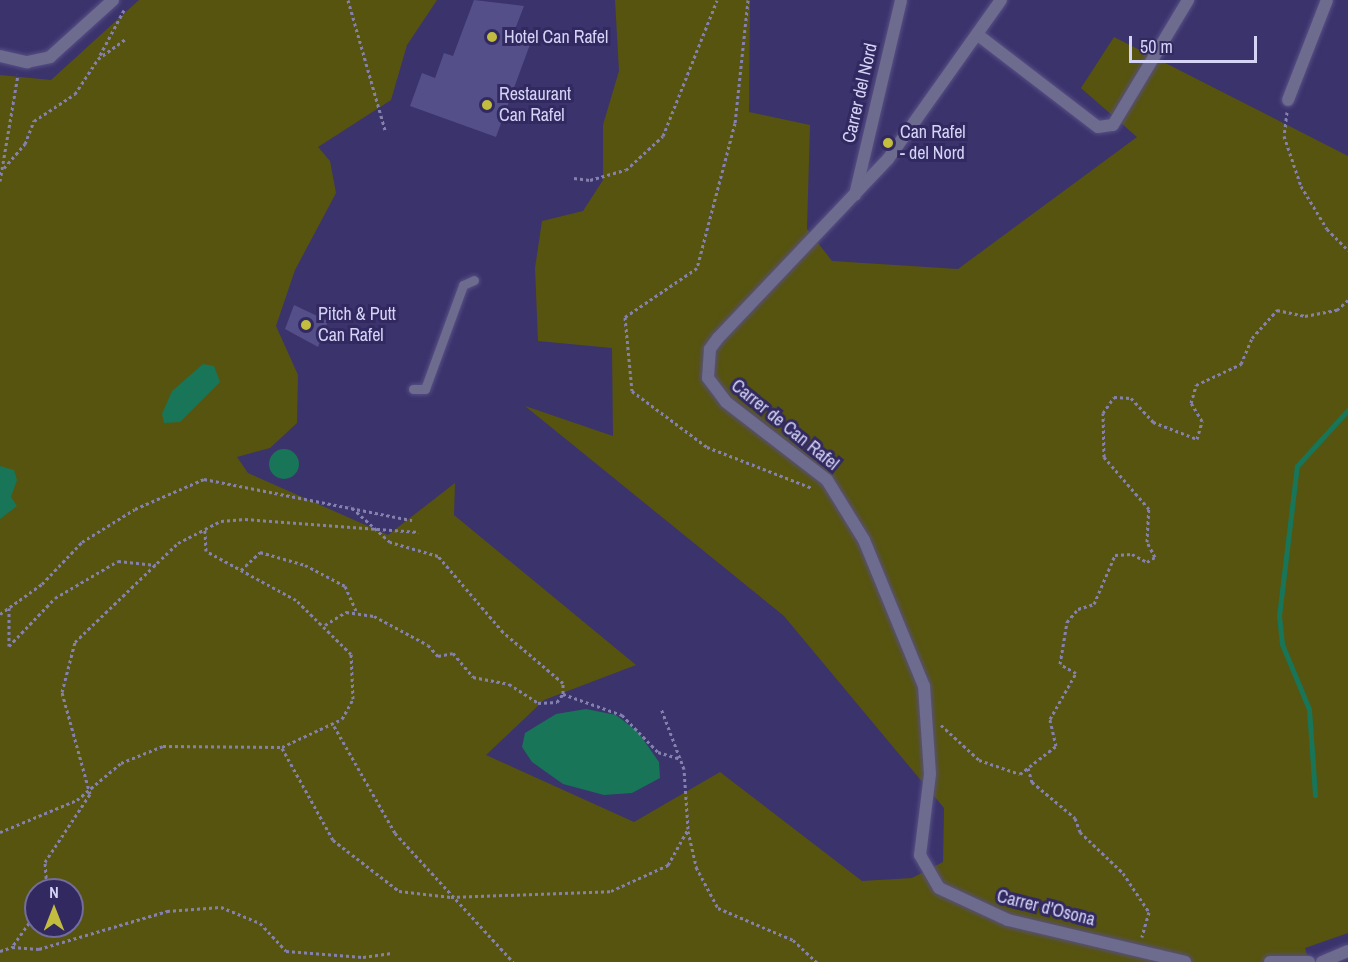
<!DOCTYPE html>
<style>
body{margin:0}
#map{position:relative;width:1348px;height:962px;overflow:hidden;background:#3b336c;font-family:"Archivo Narrow",sans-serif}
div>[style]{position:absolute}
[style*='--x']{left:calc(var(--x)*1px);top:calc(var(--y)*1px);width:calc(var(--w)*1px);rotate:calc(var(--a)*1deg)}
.green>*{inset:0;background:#57540f}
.water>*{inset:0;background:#187558}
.round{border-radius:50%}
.stream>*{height:5px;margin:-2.5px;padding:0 2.5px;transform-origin:2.5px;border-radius:2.5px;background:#187558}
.building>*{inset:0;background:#544e89}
.path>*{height:3px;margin-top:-1.5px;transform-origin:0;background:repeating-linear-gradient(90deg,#8581af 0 3px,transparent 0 6px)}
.roads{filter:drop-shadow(0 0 2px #575085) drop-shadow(0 0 2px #575085)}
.service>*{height:9px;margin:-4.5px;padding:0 4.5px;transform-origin:4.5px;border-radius:4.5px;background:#6d6b8e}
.minor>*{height:12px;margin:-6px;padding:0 6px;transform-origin:6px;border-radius:6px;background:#6d6b8e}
.tertiary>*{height:12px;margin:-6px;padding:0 6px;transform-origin:6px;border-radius:6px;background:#6d6b8e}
.dots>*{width:16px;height:16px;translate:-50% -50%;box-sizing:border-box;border:3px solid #312960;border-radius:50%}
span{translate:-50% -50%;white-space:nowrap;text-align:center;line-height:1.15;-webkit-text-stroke:6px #312960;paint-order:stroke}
.poi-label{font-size:18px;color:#d5d4f6}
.left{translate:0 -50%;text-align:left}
.street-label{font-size:18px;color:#d5d4f6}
.north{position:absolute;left:24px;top:878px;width:60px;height:60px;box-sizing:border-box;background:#312960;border:2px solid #736d9c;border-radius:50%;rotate:0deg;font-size:16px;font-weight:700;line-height:24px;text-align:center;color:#d5d4f6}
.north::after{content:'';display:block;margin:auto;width:21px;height:27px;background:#c2bd3f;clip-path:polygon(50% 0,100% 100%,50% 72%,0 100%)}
.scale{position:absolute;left:1129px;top:36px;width:128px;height:27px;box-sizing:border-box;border:3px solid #d5d4f6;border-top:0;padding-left:8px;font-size:18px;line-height:21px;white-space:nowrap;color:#d5d4f6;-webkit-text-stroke:4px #312960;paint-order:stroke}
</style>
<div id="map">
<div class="green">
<i style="clip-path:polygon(evenodd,139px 0,437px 0,407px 45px,391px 100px,318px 147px,330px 161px,336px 193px,295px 270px,276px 326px,298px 375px,297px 423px,270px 448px,237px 457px,248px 473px,388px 535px,455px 483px,454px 515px,636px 665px,544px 700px,486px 755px,634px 822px,720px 772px,862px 881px,912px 878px,943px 862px,944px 808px,784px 616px,525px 406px,613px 436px,612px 348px,538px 341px,535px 268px,542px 221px,583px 211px,603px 180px,603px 125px,619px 71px,615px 0,750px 0,749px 112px,810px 125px,807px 229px,832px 261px,958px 269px,1137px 137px,1081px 88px,1114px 37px,1348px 156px,1348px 933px,1305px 948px,1309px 962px,0 962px,0 75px,51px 80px,139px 0,36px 890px,72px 890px,72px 926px,36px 926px,36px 890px)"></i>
</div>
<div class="water">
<i style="clip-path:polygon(203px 364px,214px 366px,220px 382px,180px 422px,164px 423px,162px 414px,172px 391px)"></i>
<i class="round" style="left:269px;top:449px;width:30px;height:30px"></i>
<i style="clip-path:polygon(0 466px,14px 470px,17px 480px,11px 497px,17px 506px,0 519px)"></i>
<i style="clip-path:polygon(586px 709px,616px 715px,638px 732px,659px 762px,660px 778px,632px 793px,604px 795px,563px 784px,532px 762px,522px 747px,525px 733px,556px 714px)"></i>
</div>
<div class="stream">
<i style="--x:1315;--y:795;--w:86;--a:-94"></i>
<i style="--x:1309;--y:709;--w:70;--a:-112.6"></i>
<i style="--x:1282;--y:644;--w:28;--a:-96"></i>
<i style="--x:1279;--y:616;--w:151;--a:-83.2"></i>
<i style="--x:1297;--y:466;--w:76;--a:-47.7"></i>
</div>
<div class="building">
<i style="clip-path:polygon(474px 0,524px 6px,514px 32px,532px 39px,496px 137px,410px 106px,422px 73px,435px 78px,444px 53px,453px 56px)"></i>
<i style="clip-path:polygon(294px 305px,328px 321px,318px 347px,285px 329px)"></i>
</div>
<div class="path">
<i style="--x:348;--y:0;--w:135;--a:74.1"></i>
<i style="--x:748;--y:0;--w:124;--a:96"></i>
<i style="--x:735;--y:123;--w:150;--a:104.7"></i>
<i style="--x:697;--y:268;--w:87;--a:145.8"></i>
<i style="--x:625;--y:317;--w:74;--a:84.6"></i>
<i style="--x:632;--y:391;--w:94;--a:36.7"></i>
<i style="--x:707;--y:447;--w:113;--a:21.3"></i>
<i style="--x:124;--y:10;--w:55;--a:118"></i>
<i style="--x:98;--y:59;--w:34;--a:-36"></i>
<i style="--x:1287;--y:112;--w:24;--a:97"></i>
<i style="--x:1284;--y:136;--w:53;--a:71.2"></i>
<i style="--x:1301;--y:186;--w:50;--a:58.8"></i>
<i style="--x:1327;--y:229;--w:30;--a:45"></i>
<i style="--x:4;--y:168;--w:32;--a:-49"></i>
<i style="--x:25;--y:144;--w:25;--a:-69"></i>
<i style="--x:34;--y:121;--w:49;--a:-33.4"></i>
<i style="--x:75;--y:94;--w:42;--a:-56.7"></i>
<i style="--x:574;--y:178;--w:16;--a:7"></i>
<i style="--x:590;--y:180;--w:37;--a:-16"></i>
<i style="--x:626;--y:170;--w:50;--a:-42.6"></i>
<i style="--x:663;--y:136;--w:146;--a:-68.3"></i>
<i style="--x:0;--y:181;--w:108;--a:-80.4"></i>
<i style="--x:241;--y:570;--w:26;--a:-43"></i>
<i style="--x:260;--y:552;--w:47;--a:16.1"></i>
<i style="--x:305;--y:565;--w:45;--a:27.7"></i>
<i style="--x:345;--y:586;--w:27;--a:66"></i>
<i style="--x:9;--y:608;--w:38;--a:90"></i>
<i style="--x:9;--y:646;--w:66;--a:-46.2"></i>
<i style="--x:55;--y:598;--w:73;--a:-30.4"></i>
<i style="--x:118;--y:561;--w:38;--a:6"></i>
<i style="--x:0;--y:614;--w:52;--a:-35.5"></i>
<i style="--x:42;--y:584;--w:58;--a:-46.4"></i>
<i style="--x:82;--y:542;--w:62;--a:-31.9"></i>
<i style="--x:135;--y:509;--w:75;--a:-23.5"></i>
<i style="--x:204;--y:479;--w:212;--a:11.2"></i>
<i style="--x:325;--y:625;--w:25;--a:-32"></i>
<i style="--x:346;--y:612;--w:28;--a:8"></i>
<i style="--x:374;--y:616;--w:61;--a:28.2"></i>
<i style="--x:428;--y:645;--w:15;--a:48"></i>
<i style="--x:438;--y:656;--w:15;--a:-11"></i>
<i style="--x:453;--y:653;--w:31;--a:50"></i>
<i style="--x:473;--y:677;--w:37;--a:11"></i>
<i style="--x:509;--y:684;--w:35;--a:33"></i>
<i style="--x:538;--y:703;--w:19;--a:-3"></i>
<i style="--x:557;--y:702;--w:10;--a:-53"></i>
<i style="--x:563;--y:694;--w:11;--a:-90"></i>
<i style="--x:563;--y:683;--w:79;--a:-139.6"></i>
<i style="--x:503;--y:632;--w:100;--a:-130.5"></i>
<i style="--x:438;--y:556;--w:50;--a:-163.7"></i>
<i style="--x:390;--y:542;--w:54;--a:-138"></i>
<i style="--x:563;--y:694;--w:63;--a:19.6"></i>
<i style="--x:622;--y:715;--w:52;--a:45.8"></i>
<i style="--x:658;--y:752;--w:24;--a:17"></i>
<i style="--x:941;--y:725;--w:52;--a:42.6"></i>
<i style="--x:979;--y:760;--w:43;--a:18.9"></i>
<i style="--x:1020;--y:774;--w:46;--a:-37.9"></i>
<i style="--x:1056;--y:746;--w:28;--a:-103"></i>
<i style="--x:1050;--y:719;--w:53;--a:-60.5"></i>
<i style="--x:1076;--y:673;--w:18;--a:-151"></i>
<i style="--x:1060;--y:664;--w:43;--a:-80.5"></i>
<i style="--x:1067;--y:622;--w:17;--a:-50"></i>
<i style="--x:1078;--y:609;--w:17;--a:-17"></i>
<i style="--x:1094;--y:604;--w:53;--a:-66.8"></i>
<i style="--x:1115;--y:555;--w:17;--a:-3"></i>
<i style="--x:1132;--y:554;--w:17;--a:28"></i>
<i style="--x:1147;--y:562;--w:9;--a:-32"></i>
<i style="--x:1155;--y:557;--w:17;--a:-118"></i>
<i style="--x:1147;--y:542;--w:33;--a:-87"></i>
<i style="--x:1149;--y:509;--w:69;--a:-130.9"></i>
<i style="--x:1104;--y:457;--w:44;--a:-91.3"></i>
<i style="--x:1103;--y:413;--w:19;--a:-55"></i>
<i style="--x:1114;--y:397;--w:17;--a:3"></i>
<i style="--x:1131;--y:398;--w:33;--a:47"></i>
<i style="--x:1153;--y:422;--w:47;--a:21.1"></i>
<i style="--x:1197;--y:439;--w:19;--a:-74"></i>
<i style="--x:1202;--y:421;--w:21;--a:-121"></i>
<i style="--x:1191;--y:403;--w:19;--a:-74"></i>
<i style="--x:1196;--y:385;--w:50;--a:-25"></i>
<i style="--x:1241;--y:364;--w:28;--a:-67"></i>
<i style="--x:1252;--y:338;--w:38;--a:-48"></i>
<i style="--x:1277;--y:310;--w:29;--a:12"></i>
<i style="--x:1305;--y:316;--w:33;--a:-11"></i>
<i style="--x:1337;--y:310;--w:15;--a:-42"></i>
<i style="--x:334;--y:726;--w:123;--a:60.3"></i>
<i style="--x:395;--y:833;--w:175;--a:47.5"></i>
<i style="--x:282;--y:748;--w:105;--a:61"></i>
<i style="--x:333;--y:840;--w:83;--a:37.7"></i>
<i style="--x:399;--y:891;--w:52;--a:6.6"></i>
<i style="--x:451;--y:897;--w:160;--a:-2.1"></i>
<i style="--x:611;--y:891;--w:63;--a:-24.5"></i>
<i style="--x:668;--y:865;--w:41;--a:-60.9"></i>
<i style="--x:688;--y:829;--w:60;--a:-93.8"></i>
<i style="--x:684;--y:769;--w:65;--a:-110.7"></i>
<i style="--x:1028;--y:768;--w:15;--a:74"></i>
<i style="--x:1032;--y:782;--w:56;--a:39.9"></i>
<i style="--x:1075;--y:818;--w:15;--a:70"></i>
<i style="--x:1080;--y:832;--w:59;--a:43.6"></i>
<i style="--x:1123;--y:873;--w:47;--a:56.3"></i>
<i style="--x:1149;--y:912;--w:26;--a:106"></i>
<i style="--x:688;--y:831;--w:37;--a:77"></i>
<i style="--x:696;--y:867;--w:47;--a:61.8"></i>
<i style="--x:718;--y:908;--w:82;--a:23.1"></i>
<i style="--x:793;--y:940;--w:33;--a:43"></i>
<i style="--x:0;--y:832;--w:83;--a:-22.6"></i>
<i style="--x:77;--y:800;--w:57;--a:-40.1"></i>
<i style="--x:121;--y:763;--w:45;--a:-22"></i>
<i style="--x:163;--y:746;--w:119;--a:0.5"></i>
<i style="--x:282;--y:747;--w:66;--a:-25"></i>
<i style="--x:342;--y:719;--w:23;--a:-61"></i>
<i style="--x:353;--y:699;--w:45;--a:-92.5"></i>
<i style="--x:351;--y:654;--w:77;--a:-135.5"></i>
<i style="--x:296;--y:600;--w:102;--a:-151.4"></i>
<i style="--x:206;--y:551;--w:22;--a:-93"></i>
<i style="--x:205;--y:529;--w:18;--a:-27"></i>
<i style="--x:221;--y:521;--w:24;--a:-5"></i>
<i style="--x:245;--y:519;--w:174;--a:4.3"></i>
<i style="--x:47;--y:890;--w:28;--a:-94"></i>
<i style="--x:45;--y:862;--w:82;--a:-56.5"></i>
<i style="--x:90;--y:794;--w:106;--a:-105.4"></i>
<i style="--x:62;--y:692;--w:52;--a:-75.4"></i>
<i style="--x:75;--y:642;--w:143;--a:-43.9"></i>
<i style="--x:178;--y:543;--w:30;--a:-27"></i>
<i style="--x:36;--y:913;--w:42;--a:125.2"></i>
<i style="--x:12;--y:947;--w:27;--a:4"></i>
<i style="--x:39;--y:949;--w:134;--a:-16.5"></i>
<i style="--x:167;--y:911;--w:54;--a:-4.2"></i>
<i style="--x:221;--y:907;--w:42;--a:22.3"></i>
<i style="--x:260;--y:923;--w:38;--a:47"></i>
<i style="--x:286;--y:951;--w:77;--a:4.5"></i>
<i style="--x:363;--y:957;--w:29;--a:-8"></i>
<i style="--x:0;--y:951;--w:13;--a:-18"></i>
</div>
<div class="roads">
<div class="service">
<i style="--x:413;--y:389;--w:12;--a:0"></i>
<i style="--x:425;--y:389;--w:111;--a:-69.9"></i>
<i style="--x:463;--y:285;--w:12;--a:-24"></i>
</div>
<div class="minor">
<i style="--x:978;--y:35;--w:151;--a:37.5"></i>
<i style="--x:1098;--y:127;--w:15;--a:-8"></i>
<i style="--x:1113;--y:125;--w:146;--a:-59"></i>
<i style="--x:0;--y:56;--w:28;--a:13"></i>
<i style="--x:27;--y:62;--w:24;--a:-12"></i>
<i style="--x:50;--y:57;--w:85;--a:-42.1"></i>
<i style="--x:1288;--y:100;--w:107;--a:-68.7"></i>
<i style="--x:855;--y:195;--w:200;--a:-76.7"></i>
</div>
<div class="tertiary">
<i style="--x:1001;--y:0;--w:195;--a:125.4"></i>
<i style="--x:888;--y:159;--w:247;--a:133.5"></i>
<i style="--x:718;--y:338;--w:14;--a:126"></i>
<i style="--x:710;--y:349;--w:29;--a:94"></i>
<i style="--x:708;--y:378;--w:30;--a:53"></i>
<i style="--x:726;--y:402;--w:128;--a:37.7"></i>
<i style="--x:827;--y:480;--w:70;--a:58.3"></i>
<i style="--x:864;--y:540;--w:158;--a:67.7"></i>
<i style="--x:924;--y:686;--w:88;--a:86.1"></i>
<i style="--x:930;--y:774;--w:82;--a:97"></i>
<i style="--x:920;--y:855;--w:38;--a:60"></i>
<i style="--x:939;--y:888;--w:76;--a:24.9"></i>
<i style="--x:1008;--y:920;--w:182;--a:13.3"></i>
<i style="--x:1270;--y:962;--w:39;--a:0"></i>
<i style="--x:1322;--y:962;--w:28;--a:-23"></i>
</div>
</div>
<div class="dots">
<i style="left:492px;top:37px;background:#c2bd3f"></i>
<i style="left:487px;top:105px;background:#c2bd3f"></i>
<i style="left:888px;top:143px;background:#c2bd3f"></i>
<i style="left:306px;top:325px;background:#c2bd3f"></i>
</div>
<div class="poi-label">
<span class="left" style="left:504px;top:37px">Hotel Can Rafel</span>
<span class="left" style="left:499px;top:105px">Restaurant<br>Can Rafel</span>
<span class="left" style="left:900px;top:143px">Can Rafel<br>- del Nord</span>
<span class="left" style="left:318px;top:325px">Pitch &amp; Putt<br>Can Rafel</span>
</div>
<div class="street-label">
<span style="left:860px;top:93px;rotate:-77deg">Carrer del Nord</span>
<span style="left:785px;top:425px;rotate:39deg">Carrer de Can Rafel</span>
<span style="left:1046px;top:908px;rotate:14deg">Carrer d'Osona</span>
</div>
<div class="north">N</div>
<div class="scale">50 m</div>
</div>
